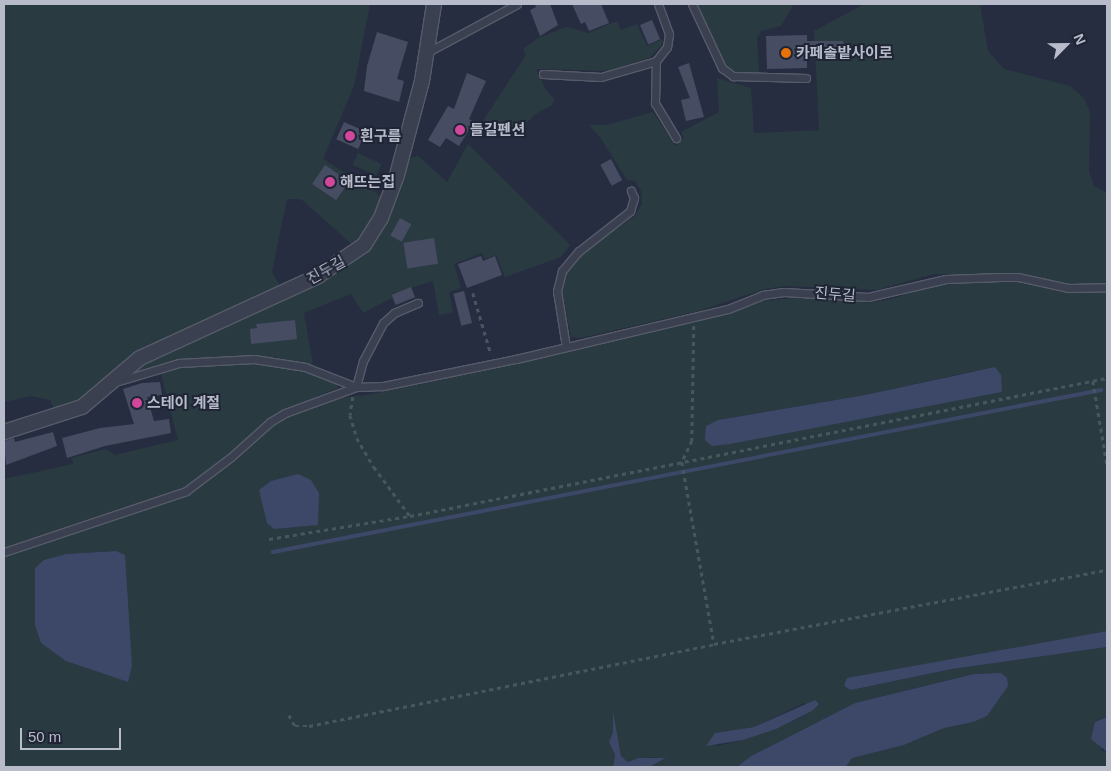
<!DOCTYPE html>
<meta charset="utf-8">
<style>
body{margin:0}
#map{position:relative;width:1111px;height:771px;overflow:hidden;background:#272d40;font-family:Arial,"Noto Sans KR",sans-serif}
div>[style]{position:absolute}
[style*='--x']{left:calc(var(--x)*1px);top:calc(var(--y)*1px);width:calc(var(--w)*1px);rotate:calc(var(--a)*1deg)}
.green>*{inset:0;background:#293a41;transform-origin:0 0}
.water>*{inset:0;background:#3d4768}
.stream>*{height:4px;margin:-2px;padding:0 2px;transform-origin:2px;border-radius:2px;background:#3d4768}
.building>*{inset:0;background:#464c62;transform-origin:0 0}
.path>*{height:2.5px;margin-top:-1.25px;transform-origin:0;background:repeating-linear-gradient(90deg,#47575e 0 4px,transparent 0 8px)}
.roads{filter:drop-shadow(1px 0 #565b6a) drop-shadow(-1px 0 #565b6a) drop-shadow(0 1px #565b6a) drop-shadow(0 -1px #565b6a)}
.lane>*{height:7px;margin:-3.5px;padding:0 3.5px;transform-origin:3.5px;border-radius:3.5px;background:#3b4050}
.street>*{height:14px;margin:-7px;padding:0 7px;transform-origin:7px;border-radius:7px;background:#3b4050}
.dots>*{width:14px;height:14px;translate:-50% -50%;box-sizing:border-box;border:2px solid #1f2535;border-radius:50%}
span{translate:-50% -50%;white-space:nowrap;text-align:center;line-height:1.15;-webkit-text-stroke:4px #1f2535;paint-order:stroke}
.poi-label{font-size:15px;color:#b7bbca;font-weight:700}
.left{translate:0 -50%;text-align:left}
.street-label{font-size:15px;color:#b7bbca}
.frame{position:absolute;inset:0;border:5px solid #b7bbca;pointer-events:none}
.north{position:absolute;left:1041px;top:20px;width:50px;height:50px;-webkit-text-stroke:4px #1f2535;paint-order:stroke;rotate:67deg;font-size:14px;font-weight:700;line-height:20px;text-align:center;color:#b7bbca}
.north::after{content:'';display:block;margin:auto;width:18px;height:22px;background:#b7bbca;clip-path:polygon(50% 0,100% 100%,50% 72%,0 100%)}
.scale{position:absolute;left:20px;top:728px;width:101px;height:22px;box-sizing:border-box;border:2px solid #b7bbca;border-top:0;padding-left:6px;font-size:15px;line-height:18px;white-space:nowrap;color:#b7bbca;-webkit-text-stroke:4px #1f2535;paint-order:stroke}
</style>
<div id="map">
<div class="green">
<i style="clip-path:polygon(4px 4px,370px 4px,354px 86px,323px 159px,384px 198px,380px 210px,355px 247px,301px 199px,287px 199px,272px 272px,280px 286px,202px 324px,82px 401px,56px 413px,50px 400px,31px 396px,4px 402px)"></i>
<i style="clip-path:polygon(696px 4px,794px 4px,781px 26px,761px 31px,757px 38px,759px 73px,748px 74px,732px 71px,726px 65px)"></i>
<i style="clip-path:polygon(864px 4px,980px 4px,988px 51px,1004px 69px,1070px 86px,1084px 98px,1090px 112px,1089px 172px,1094px 186px,1107px 193px,1107px 283px,1070px 284px,1020px 274px,934px 274px,877px 290px,786px 286px,764px 289px,699px 311px,580px 338px,571px 337px,562px 291px,563px 278px,583px 253px,635px 216px,642px 204px,641px 191px,635px 181px,627px 180px,600px 137px,589px 125px,607px 125px,653px 112px,675px 146px,684px 138px,681px 132px,719px 112px,717px 78px,751px 88px,754px 133px,819px 130px,814px 31px)"></i>
<i style="clip-path:polygon(617px 21px,621px 30px,637px 24px,647px 46px,663px 39px,661px 46px,649px 58px,608px 71px,536px 69px,546px 90px,555px 100px,551px 106px,537px 113px,518px 131px,510px 125px,481px 124px,526px 55px,523px 49px,538px 38px,567px 27px,589px 33px)"></i>
<i style="clip-path:polygon(468px 144px,570px 245px,561px 257px,505px 277px,496px 255px,485px 259px,482px 253px,454px 264px,461px 288px,449px 292px,453px 312px,439px 315px,433px 281px,391px 294px,392px 298px,363px 313px,351px 294px,304px 313px,313px 365px,274px 357px,199px 358px,122px 379px,148px 360px,352px 262px,365px 251px,407px 159px,418px 156px,447px 182px)"></i>
<i style="left:358px;top:153px;width:26px;height:13px;rotate:25deg"></i>
<i style="clip-path:polygon(evenodd,1011px 281px,1061px 291px,1107px 291px,1107px 631px,862px 676px,844px 685px,851px 690px,952px 669px,1107px 647px,1107px 717px,1095px 722px,1102px 751px,1107px 752px,1107px 767px,846px 767px,851px 758px,904px 745px,944px 728px,987px 716px,1007px 678px,1001px 673px,974px 674px,855px 703px,751px 756px,737px 767px,649px 767px,665px 759px,650px 757px,628px 762px,621px 756px,613px 713px,613px 732px,609px 742px,615px 755px,613px 767px,4px 767px,4px 557px,176px 499px,214px 476px,282px 419px,332px 399px,373px 394px,512px 365px,729px 313px,761px 301px,818px 296px,868px 303px,891px 299px,935px 285px,1011px 281px,974px 371px,1001px 392px,712px 446px,718px 420px,865px 395px,974px 371px,1011px 281px,116px 551px,132px 666px,127px 682px,42px 643px,35px 625px,35px 568px,44px 561px,66px 554px,116px 551px,1011px 281px,804px 703px,812px 711px,796px 720px,743px 740px,717px 746px,715px 733px,754px 727px,804px 703px)"></i>
<i style="clip-path:polygon(257px 363px,300px 368px,334px 381px,338px 388px,287px 409px,180px 491px,4px 549px,4px 479px,73px 464px,72px 458px,105px 449px,115px 455px,178px 440px,160px 370px,192px 364px)"></i>
</div>
<div class="water">
<i style="clip-path:polygon(995px 367px,1001px 375px,1002px 392px,730px 444px,712px 446px,705px 440px,706px 426px,718px 420px,865px 395px)"></i>
<i style="clip-path:polygon(298px 474px,311px 480px,319px 493px,318px 525px,274px 529px,267px 523px,259px 490px,271px 481px)"></i>
<i style="clip-path:polygon(116px 551px,125px 555px,132px 666px,128px 682px,66px 661px,41px 643px,35px 625px,35px 568px,44px 560px,66px 554px)"></i>
<i style="clip-path:polygon(1107px 631px,1107px 647px,952px 669px,851px 690px,844px 686px,847px 678px)"></i>
<i style="clip-path:polygon(1001px 673px,1007px 678px,1008px 686px,987px 716px,973px 722px,944px 728px,904px 745px,852px 758px,846px 767px,737px 767px,751px 756px,855px 703px,974px 674px)"></i>
<i style="clip-path:polygon(815px 700px,819px 704px,812px 711px,776px 729px,743px 740px,706px 746px,715px 733px,754px 727px)"></i>
<i style="clip-path:polygon(613px 711px,621px 756px,628px 762px,639px 758px,666px 758px,649px 767px,613px 767px,615px 755px,609px 742px,613px 732px)"></i>
<i style="clip-path:polygon(1107px 717px,1107px 752px,1091px 739px,1095px 722px)"></i>
</div>
<div class="stream">
<i style="--x:273;--y:552;--w:844;--a:-11.07"></i>
</div>
<div class="building">
<i style="clip-path:polygon(535px 4px,550px 4px,558px 25px,540px 36px,530px 10px,536px 7px)"></i>
<i style="clip-path:polygon(572px 4px,601px 4px,609px 23px,589px 31px,585px 22px,581px 24px)"></i>
<i style="left:652px;top:20px;width:21px;height:13px;rotate:67deg"></i>
<i style="clip-path:polygon(377px 32px,408px 42px,397px 79px,404px 81px,399px 102px,364px 91px,367px 66px)"></i>
<i style="clip-path:polygon(807px 35px,807px 41px,843px 41px,844px 51px,807px 52px,807px 68px,767px 69px,766px 36px)"></i>
<i style="clip-path:polygon(689px 63px,704px 117px,686px 121px,681px 100px,690px 98px,678px 67px)"></i>
<i style="clip-path:polygon(467px 73px,486px 81px,469px 119px,474px 122px,459px 146px,446px 138px,440px 147px,428px 140px,448px 106px,454px 109px)"></i>
<i style="left:344px;top:122px;width:24px;height:19px;rotate:24deg"></i>
<i style="left:611px;top:159px;width:24px;height:12px;rotate:62deg"></i>
<i style="left:325px;top:165px;width:29px;height:23px;rotate:34deg"></i>
<i style="left:400px;top:218px;width:13px;height:20px;rotate:29deg"></i>
<i style="left:434px;top:238px;width:26px;height:31px;rotate:81deg"></i>
<i style="clip-path:polygon(481px 256px,483px 261px,495px 256px,502px 275px,467px 288px,458px 264px)"></i>
<i style="left:411px;top:287px;width:11px;height:21px;rotate:68deg"></i>
<i style="left:464px;top:291px;width:33px;height:11px;rotate:76deg"></i>
<i style="clip-path:polygon(295px 320px,297px 339px,251px 344px,250px 329px,257px 328px,256px 324px)"></i>
<i style="clip-path:polygon(160px 382px,162px 395px,147px 397px,154px 421px,169px 419px,171px 433px,105px 446px,67px 458px,62px 438px,100px 428px,134px 424px,123px 389px,142px 383px)"></i>
<i style="clip-path:polygon(53px 432px,57px 446px,6px 465px,4px 441px,14px 438px,15px 442px)"></i>
</div>
<div class="path">
<i style="--x:473;--y:293;--w:64;--a:73.6"></i>
<i style="--x:694;--y:326;--w:115;--a:91"></i>
<i style="--x:692;--y:441;--w:23;--a:115"></i>
<i style="--x:682;--y:462;--w:184;--a:80"></i>
<i style="--x:1093;--y:381;--w:85;--a:80.5"></i>
<i style="--x:353;--y:397;--w:18;--a:99"></i>
<i style="--x:350;--y:415;--w:24;--a:73"></i>
<i style="--x:357;--y:438;--w:34;--a:60"></i>
<i style="--x:374;--y:467;--w:61;--a:53.7"></i>
<i style="--x:269;--y:539;--w:143;--a:-9.3"></i>
<i style="--x:410;--y:516;--w:711;--a:-11.2"></i>
<i style="--x:289;--y:715;--w:13;--a:61"></i>
<i style="--x:295;--y:726;--w:14;--a:0"></i>
<i style="--x:309;--y:726;--w:413;--a:-11.4"></i>
<i style="--x:714;--y:644;--w:400;--a:-10.7"></i>
</div>
<div class="roads">
<div class="lane">
<i style="--x:692;--y:4;--w:71;--a:64.9"></i>
<i style="--x:722;--y:68;--w:14;--a:36"></i>
<i style="--x:733;--y:76;--w:73;--a:1.6"></i>
<i style="--x:428;--y:52;--w:101;--a:-28.3"></i>
<i style="--x:656;--y:61;--w:42;--a:91.4"></i>
<i style="--x:655;--y:103;--w:41;--a:59"></i>
<i style="--x:543;--y:74;--w:58;--a:3"></i>
<i style="--x:601;--y:77;--w:57;--a:-16.2"></i>
<i style="--x:656;--y:61;--w:18;--a:-52"></i>
<i style="--x:667;--y:47;--w:13;--a:-81"></i>
<i style="--x:669;--y:34;--w:32;--a:-110"></i>
<i style="--x:566;--y:347;--w:57;--a:-99.1"></i>
<i style="--x:557;--y:291;--w:21;--a:-76"></i>
<i style="--x:562;--y:271;--w:26;--a:-50"></i>
<i style="--x:579;--y:251;--w:65;--a:-38.1"></i>
<i style="--x:630;--y:211;--w:14;--a:-73"></i>
<i style="--x:634;--y:198;--w:8;--a:-113"></i>
<i style="--x:119;--y:381;--w:63;--a:-16.7"></i>
<i style="--x:179;--y:363;--w:75;--a:-3.1"></i>
<i style="--x:254;--y:359;--w:52;--a:8.9"></i>
<i style="--x:305;--y:367;--w:55;--a:21.4"></i>
<i style="--x:356;--y:387;--w:27;--a:-75"></i>
<i style="--x:363;--y:361;--w:43;--a:-62.2"></i>
<i style="--x:383;--y:323;--w:15;--a:-42"></i>
<i style="--x:394;--y:313;--w:26;--a:-23"></i>
<i style="--x:4;--y:552;--w:192;--a:-18.5"></i>
<i style="--x:186;--y:491;--w:56;--a:-37.1"></i>
<i style="--x:231;--y:457;--w:52;--a:-41.9"></i>
<i style="--x:270;--y:422;--w:17;--a:-31"></i>
<i style="--x:285;--y:413;--w:76;--a:-20.1"></i>
<i style="--x:356;--y:387;--w:27;--a:-2"></i>
<i style="--x:383;--y:386;--w:136;--a:-11.5"></i>
<i style="--x:516;--y:359;--w:218;--a:-13.3"></i>
<i style="--x:728;--y:309;--w:37;--a:-22"></i>
<i style="--x:762;--y:295;--w:22;--a:-8"></i>
<i style="--x:784;--y:292;--w:84;--a:3.4"></i>
<i style="--x:868;--y:297;--w:80;--a:-13"></i>
<i style="--x:946;--y:279;--w:54;--a:-2.1"></i>
<i style="--x:1000;--y:277;--w:18;--a:0"></i>
<i style="--x:1018;--y:277;--w:51;--a:12.4"></i>
<i style="--x:1068;--y:288;--w:39;--a:-1"></i>
</div>
<div class="street">
<i style="--x:4;--y:432;--w:82;--a:-17.8"></i>
<i style="--x:82;--y:407;--w:76;--a:-40.2"></i>
<i style="--x:140;--y:358;--w:196;--a:-24.7"></i>
<i style="--x:318;--y:276;--w:55;--a:-34"></i>
<i style="--x:364;--y:245;--w:32;--a:-58"></i>
<i style="--x:381;--y:218;--w:46;--a:-69.6"></i>
<i style="--x:397;--y:175;--w:97;--a:-75.1"></i>
<i style="--x:422;--y:81;--w:78;--a:-81.1"></i>
</div>
</div>
<div class="dots">
<i style="left:786px;top:53px;background:#e8710a"></i>
<i style="left:460px;top:130px;background:#d1479c"></i>
<i style="left:350px;top:136px;background:#d1479c"></i>
<i style="left:330px;top:182px;background:#d1479c"></i>
<i style="left:137px;top:403px;background:#d1479c"></i>
</div>
<div class="poi-label">
<span class="left" style="left:796px;top:53px">카페솔밭사이로</span>
<span class="left" style="left:470px;top:130px">들길펜션</span>
<span class="left" style="left:360px;top:136px">흰구름</span>
<span class="left" style="left:340px;top:182px">해뜨는집</span>
<span class="left" style="left:147px;top:403px">스테이 계절</span>
</div>
<div class="street-label">
<span style="left:326px;top:270px;rotate:-29deg">진두길</span>
<span style="left:835px;top:294px;rotate:5deg">진두길</span>
</div>
<div class="frame"></div>
<div class="north">N</div>
<div class="scale">50 m</div>
</div>
